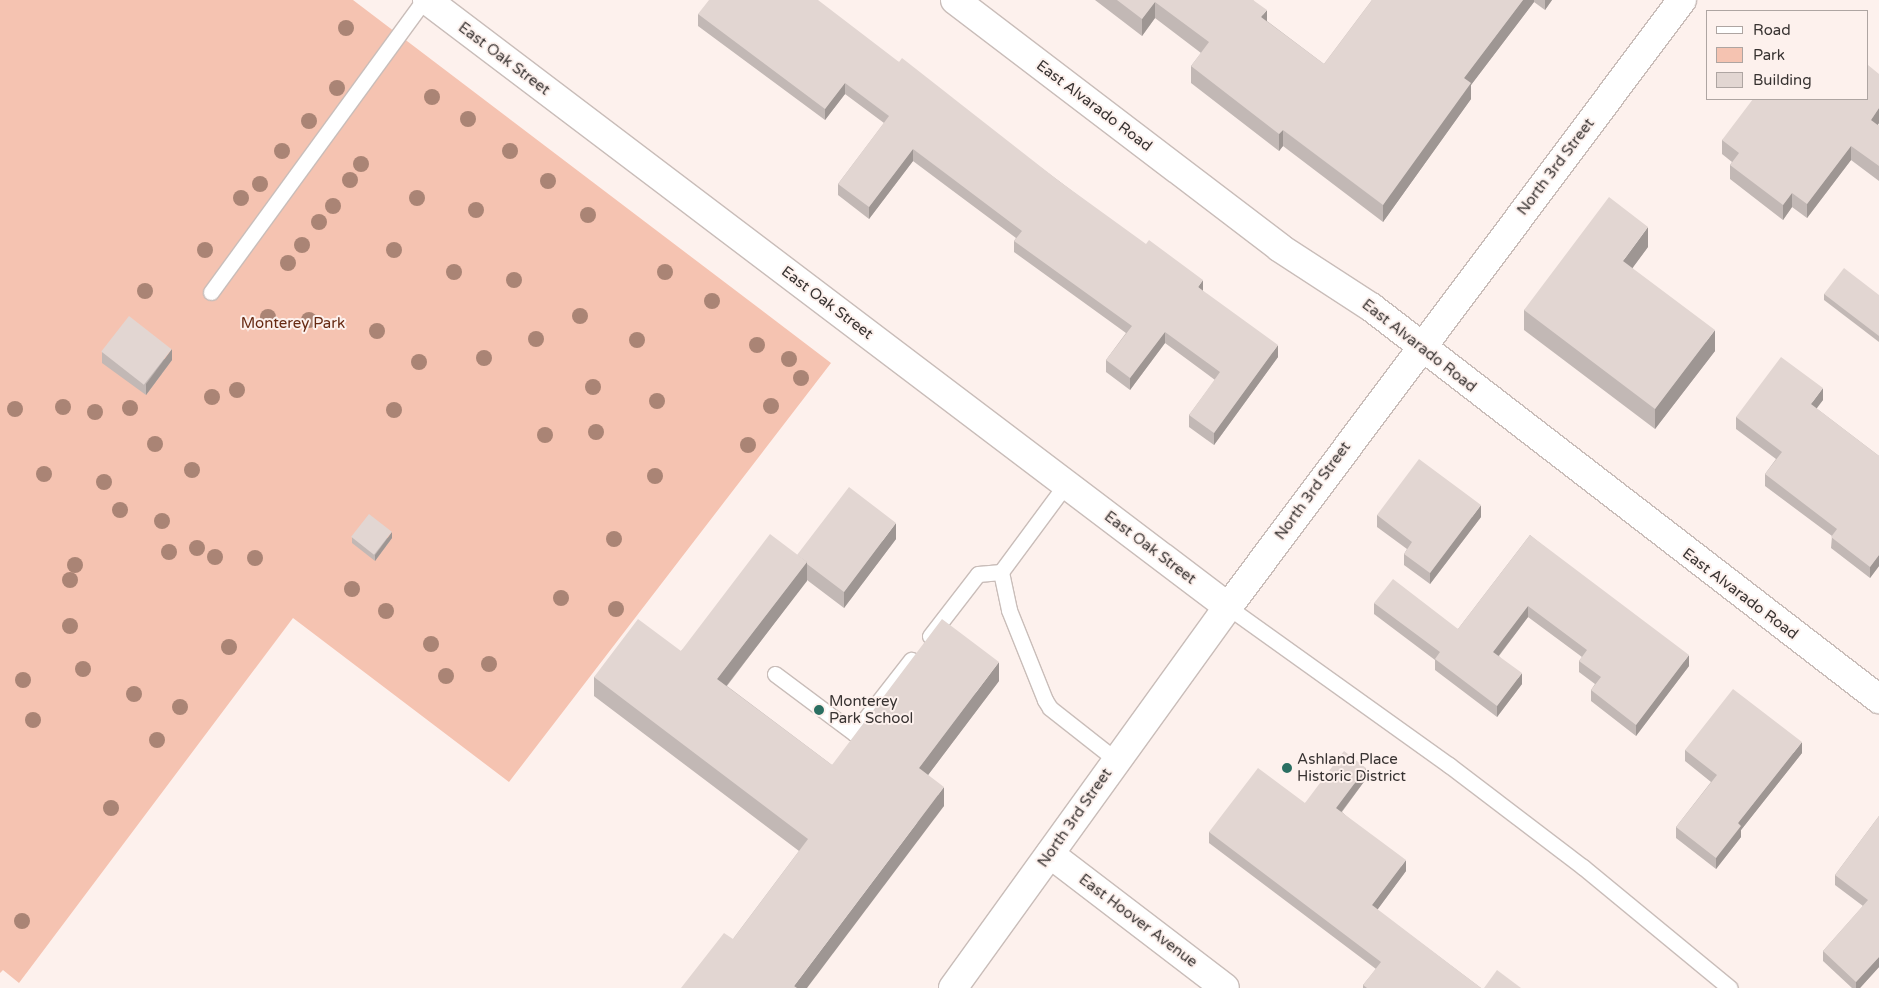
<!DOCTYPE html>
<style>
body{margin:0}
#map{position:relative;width:1879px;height:988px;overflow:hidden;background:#fdf1ed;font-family:"Varela Round",sans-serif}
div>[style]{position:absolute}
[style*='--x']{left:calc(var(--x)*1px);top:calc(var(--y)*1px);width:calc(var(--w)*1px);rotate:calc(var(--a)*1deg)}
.green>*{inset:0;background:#f5c3b1}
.roads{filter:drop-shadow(1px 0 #c9bdb9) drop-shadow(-1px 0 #c9bdb9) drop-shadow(0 1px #c9bdb9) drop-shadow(0 -1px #c9bdb9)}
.service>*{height:15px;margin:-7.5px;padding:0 7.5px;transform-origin:7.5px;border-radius:7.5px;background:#fff}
.minor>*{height:28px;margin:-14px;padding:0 14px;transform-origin:14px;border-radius:14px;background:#fff}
.tertiary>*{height:28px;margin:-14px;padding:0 14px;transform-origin:14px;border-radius:14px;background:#fff}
.trees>*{width:16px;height:16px;margin:-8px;border-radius:50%;background:#aa8475}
.wall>*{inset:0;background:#c2b8b5}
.shaded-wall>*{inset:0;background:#9e9693}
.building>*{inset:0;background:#e2d6d2;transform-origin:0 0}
.dots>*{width:14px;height:14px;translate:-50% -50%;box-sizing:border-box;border:2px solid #fdf1ed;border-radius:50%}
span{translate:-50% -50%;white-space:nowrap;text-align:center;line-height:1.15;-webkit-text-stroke:4px #fdf1ed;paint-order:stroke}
.street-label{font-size:15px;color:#383332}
.park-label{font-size:15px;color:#672a13}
.poi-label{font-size:15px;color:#383332}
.left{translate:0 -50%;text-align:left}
.legend{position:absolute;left:1706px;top:10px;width:162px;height:90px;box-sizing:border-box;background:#fdf1ed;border:1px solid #aea5a2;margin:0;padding:6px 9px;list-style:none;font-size:15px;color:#383332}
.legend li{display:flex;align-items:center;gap:10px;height:25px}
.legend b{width:25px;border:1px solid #aea5a2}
</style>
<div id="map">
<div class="green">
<i style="clip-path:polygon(0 0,353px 0,831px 363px,509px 782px,293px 618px,19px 983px,3px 970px,0 973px)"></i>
</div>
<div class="roads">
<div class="service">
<i style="--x:211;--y:292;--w:361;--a:-53.9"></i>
<i style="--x:1066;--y:484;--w:109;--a:126.5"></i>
<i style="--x:1001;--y:572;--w:39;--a:78"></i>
<i style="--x:1009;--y:610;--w:97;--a:68.2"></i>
<i style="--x:1045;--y:700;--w:9;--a:58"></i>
<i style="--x:1050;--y:708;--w:84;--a:38.2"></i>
<i style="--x:1228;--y:607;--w:272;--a:35.6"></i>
<i style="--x:1449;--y:765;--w:168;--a:37.3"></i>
<i style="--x:1583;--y:867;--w:190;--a:39.5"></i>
<i style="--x:930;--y:636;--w:78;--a:-52.3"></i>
<i style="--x:978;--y:574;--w:23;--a:-5"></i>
<i style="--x:775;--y:674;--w:99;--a:36.8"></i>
<i style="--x:854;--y:733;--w:93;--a:-52"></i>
</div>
<div class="minor">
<i style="--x:955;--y:0;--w:409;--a:37.3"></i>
<i style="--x:1280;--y:248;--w:108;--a:33"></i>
<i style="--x:1371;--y:307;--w:642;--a:37.66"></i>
<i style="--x:1050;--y:854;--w:220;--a:37.4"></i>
</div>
<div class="tertiary">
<i style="--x:427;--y:0;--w:1005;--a:37.15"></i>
<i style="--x:953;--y:988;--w:470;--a:-54.2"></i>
<i style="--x:1228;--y:607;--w:758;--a:-53.21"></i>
</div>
</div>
<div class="trees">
<i style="left:346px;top:28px"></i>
<i style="left:337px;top:88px"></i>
<i style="left:432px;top:97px"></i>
<i style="left:468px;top:119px"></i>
<i style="left:309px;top:121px"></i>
<i style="left:282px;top:151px"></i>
<i style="left:510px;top:151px"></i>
<i style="left:361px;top:164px"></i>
<i style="left:350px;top:180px"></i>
<i style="left:548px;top:181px"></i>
<i style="left:260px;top:184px"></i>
<i style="left:241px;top:198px"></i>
<i style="left:417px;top:198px"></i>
<i style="left:333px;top:206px"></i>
<i style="left:476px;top:210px"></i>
<i style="left:588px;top:215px"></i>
<i style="left:319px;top:222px"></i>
<i style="left:302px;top:245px"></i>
<i style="left:205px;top:250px"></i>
<i style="left:394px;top:250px"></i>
<i style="left:288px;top:263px"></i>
<i style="left:454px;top:272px"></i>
<i style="left:665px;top:272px"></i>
<i style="left:514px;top:280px"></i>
<i style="left:145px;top:291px"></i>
<i style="left:712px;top:301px"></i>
<i style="left:580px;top:316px"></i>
<i style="left:268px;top:317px"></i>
<i style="left:309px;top:320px"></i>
<i style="left:377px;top:331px"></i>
<i style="left:536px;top:339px"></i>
<i style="left:637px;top:340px"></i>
<i style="left:757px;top:345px"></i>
<i style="left:484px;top:358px"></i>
<i style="left:789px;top:359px"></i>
<i style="left:419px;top:362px"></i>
<i style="left:801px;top:378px"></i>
<i style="left:593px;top:387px"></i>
<i style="left:237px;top:390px"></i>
<i style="left:212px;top:397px"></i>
<i style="left:657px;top:401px"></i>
<i style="left:771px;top:406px"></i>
<i style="left:63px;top:407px"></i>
<i style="left:130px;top:408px"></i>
<i style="left:15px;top:409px"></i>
<i style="left:394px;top:410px"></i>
<i style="left:95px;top:412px"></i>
<i style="left:596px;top:432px"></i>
<i style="left:545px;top:435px"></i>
<i style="left:155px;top:444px"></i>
<i style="left:748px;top:445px"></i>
<i style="left:192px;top:470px"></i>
<i style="left:44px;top:474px"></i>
<i style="left:655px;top:476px"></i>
<i style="left:104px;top:482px"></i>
<i style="left:120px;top:510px"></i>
<i style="left:162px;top:521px"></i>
<i style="left:614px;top:539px"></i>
<i style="left:197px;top:548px"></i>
<i style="left:169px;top:552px"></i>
<i style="left:215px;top:557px"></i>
<i style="left:255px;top:558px"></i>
<i style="left:75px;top:565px"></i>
<i style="left:70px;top:580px"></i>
<i style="left:352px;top:589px"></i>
<i style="left:561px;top:598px"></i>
<i style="left:616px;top:609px"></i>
<i style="left:386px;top:611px"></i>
<i style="left:70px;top:626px"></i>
<i style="left:431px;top:644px"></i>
<i style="left:229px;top:647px"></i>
<i style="left:489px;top:664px"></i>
<i style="left:83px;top:669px"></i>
<i style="left:446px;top:676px"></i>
<i style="left:23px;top:680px"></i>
<i style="left:134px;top:694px"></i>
<i style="left:180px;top:707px"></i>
<i style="left:33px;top:720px"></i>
<i style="left:157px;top:740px"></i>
<i style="left:111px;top:808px"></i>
<i style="left:22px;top:921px"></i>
</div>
<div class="wall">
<i style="clip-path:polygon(1095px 0,1253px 0,1267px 21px,1324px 64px,1372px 0,1552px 0,1545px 10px,1534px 2px,1471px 85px,1471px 99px,1383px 222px,1283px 146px,1279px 151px,1191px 83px,1191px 66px,1201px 53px,1155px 18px,1142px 36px)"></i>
<i style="clip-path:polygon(698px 14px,899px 62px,1059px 181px,1203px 291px,1278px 357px,1214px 445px,1189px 427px,1189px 415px,1215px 380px,1165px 343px,1130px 390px,1106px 372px,1106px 360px,1126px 333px,1014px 252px,1014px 241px,1016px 238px,913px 161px,869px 219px,838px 195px,838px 184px,884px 123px,845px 94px,825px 120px,698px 26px)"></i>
<i style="clip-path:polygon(1879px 74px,1879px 123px,1878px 125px,1879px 126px,1879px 181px,1851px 160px,1807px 218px,1792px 207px,1783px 220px,1730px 179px,1730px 165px,1732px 162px,1722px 154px,1722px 140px)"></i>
<i style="clip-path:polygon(1648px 247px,1632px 268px,1715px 351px,1655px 429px,1524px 330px,1524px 310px)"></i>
<i style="clip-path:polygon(1824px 294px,1879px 295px,1879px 342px,1824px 300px)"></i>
<i style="clip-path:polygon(102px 352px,172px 360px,146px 395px,102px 363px)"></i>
<i style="clip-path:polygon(1823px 400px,1816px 408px,1879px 456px,1879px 566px,1870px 578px,1831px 548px,1832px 536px,1765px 486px,1765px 474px,1776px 459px,1736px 429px,1736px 417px)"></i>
<i style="clip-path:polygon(1377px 515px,1481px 517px,1430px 584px,1404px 565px,1404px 554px,1407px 549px,1377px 527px)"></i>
<i style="clip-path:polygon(1530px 535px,1689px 666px,1636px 736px,1591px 701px,1591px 690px,1595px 684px,1579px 672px,1579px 661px,1582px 657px,1528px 617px,1499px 656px,1522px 684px,1497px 717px,1435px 670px,1435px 660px,1374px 614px,1374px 603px,1458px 629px)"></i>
<i style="clip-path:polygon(352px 537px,392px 538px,375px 561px,352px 543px)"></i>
<i style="clip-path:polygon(896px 539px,844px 608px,807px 580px,727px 686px,832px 765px,999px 681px,928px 775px,944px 806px,733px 939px,799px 851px,594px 696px,594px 677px,681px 651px,797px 555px)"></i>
<i style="clip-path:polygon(1685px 750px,1802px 753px,1741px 830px,1741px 837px,1716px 869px,1676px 838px,1676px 827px,1711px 782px,1685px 761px)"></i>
<i style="clip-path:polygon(1366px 779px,1342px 812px,1406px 871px,1377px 910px,1481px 988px,1363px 988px,1363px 985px,1376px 969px,1209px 843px,1209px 832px,1305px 803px)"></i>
<i style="clip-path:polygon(1879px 816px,1879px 967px,1860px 988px,1852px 988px,1823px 961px,1823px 951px,1863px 906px,1835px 885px,1835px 875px)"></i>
</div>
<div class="shaded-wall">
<i style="clip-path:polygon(1523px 0,1534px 0,1534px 2px,1471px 85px,1471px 99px,1383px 222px,1383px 205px,1464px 78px)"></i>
<i style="clip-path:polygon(1545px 0,1552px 0,1545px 10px)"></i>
<i style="clip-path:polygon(1155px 2px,1155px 18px,1142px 36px,1142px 19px)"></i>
<i style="clip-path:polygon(1267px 10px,1267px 27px,1261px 17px)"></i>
<i style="clip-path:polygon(845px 83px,845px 94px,825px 120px,825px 109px)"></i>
<i style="clip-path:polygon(1879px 108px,1879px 123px,1871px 134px,1871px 120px)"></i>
<i style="clip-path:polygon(1283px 130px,1283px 146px,1279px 151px,1279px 134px)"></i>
<i style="clip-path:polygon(1851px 146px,1851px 160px,1807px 218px,1807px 204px)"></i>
<i style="clip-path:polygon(913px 149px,913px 161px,869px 219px,869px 207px)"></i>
<i style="clip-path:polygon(1792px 193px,1792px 207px,1783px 220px,1783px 205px)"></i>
<i style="clip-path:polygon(1648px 227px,1648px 247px,1623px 281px,1623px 261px)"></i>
<i style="clip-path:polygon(1203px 280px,1203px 292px,1198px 287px)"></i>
<i style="clip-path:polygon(1715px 330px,1715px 351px,1655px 429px,1655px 409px)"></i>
<i style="clip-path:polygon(1165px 332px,1165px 343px,1130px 390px,1130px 378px)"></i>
<i style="clip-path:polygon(1278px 345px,1278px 357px,1214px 445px,1214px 433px)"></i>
<i style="clip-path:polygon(172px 349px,172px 360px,146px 395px,146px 384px)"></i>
<i style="clip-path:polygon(1823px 388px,1823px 400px,1811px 416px,1811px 404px)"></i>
<i style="clip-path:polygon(1481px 505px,1481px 517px,1430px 584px,1430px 573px)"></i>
<i style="clip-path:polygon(896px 523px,896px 539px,844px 608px,844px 592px)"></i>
<i style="clip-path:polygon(392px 532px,392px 538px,375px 561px,375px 555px)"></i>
<i style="clip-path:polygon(1879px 555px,1879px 566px,1870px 578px,1870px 567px)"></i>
<i style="clip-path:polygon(807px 562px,807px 581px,717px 698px,717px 679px)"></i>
<i style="clip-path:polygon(1528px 606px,1528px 617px,1493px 663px,1493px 652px)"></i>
<i style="clip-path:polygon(1689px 655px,1689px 666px,1636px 736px,1636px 725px)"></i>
<i style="clip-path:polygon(999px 662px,999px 681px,919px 787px,919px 768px)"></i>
<i style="clip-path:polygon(1522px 673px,1522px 684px,1497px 717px,1497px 706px)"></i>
<i style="clip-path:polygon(1802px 742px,1802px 753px,1741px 830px,1741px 837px,1716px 869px,1716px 858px,1738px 823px)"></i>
<i style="clip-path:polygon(1366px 768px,1366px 779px,1336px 819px,1336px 808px)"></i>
<i style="clip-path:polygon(944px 787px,944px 806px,807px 988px,794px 988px,794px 986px)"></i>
<i style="clip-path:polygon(1406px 860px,1406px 871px,1372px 917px,1372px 905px)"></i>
<i style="clip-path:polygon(1879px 957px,1879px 967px,1860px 988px,1856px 988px,1856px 982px)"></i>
</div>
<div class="building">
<i style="clip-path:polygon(709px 0,818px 0,899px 62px,902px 58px,1059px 181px,1146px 244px,1149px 240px,1203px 280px,1198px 287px,1278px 345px,1214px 433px,1189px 415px,1220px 372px,1165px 332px,1130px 378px,1106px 360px,1132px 326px,1014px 241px,1022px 231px,913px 149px,869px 207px,838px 184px,889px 116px,845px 83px,825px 109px,698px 14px)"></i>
<i style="clip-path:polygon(1117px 0,1253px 0,1267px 10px,1261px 17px,1324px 64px,1372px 0,1523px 0,1464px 78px,1471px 83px,1383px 205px,1283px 130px,1279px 134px,1191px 66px,1209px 42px,1155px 2px,1142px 19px)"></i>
<i style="clip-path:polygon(1868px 65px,1879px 74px,1879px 108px,1871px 120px,1879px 126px,1879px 166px,1851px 146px,1807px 204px,1792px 193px,1783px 205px,1730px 165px,1739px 153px,1722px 140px,1753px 99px,1868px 99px)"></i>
<i style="clip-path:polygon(1609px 197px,1648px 227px,1623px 261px,1715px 330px,1655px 409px,1524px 310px)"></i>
<i style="clip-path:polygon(1844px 268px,1879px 295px,1879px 336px,1824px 294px)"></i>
<i style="left:129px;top:316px;width:54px;height:45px;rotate:38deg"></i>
<i style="clip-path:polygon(1781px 357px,1823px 388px,1811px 404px,1879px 456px,1879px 555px,1870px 567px,1831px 537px,1837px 529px,1765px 474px,1782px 452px,1736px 417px)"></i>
<i style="clip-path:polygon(1419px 459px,1481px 505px,1430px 573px,1404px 554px,1412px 542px,1377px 515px)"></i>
<i style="clip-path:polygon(849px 487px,896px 523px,844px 592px,807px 564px,807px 562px,797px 555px)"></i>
<i style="left:369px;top:514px;width:29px;height:29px;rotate:38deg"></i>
<i style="clip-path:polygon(770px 534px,807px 562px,717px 679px,832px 765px,942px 619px,999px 662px,919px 768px,944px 787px,794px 986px,797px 988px,681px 988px,724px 933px,733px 939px,808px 839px,594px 677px,638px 619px,681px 651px)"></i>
<i style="clip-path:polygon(1530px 535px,1689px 655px,1636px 725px,1591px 690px,1601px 677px,1579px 661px,1587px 650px,1528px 606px,1493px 652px,1522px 673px,1497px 706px,1435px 659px,1440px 652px,1374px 603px,1393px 579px,1458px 629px)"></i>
<i style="clip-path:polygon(1733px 689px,1802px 742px,1738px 823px,1741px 826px,1716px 858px,1676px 827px,1717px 775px,1685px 750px)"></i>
<i style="clip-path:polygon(1344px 751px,1366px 768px,1336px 808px,1406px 860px,1372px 905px,1481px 988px,1367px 988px,1363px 985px,1381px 962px,1209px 832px,1258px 768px,1305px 803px)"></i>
<i style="clip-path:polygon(1879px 816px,1879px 957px,1856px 982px,1823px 951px,1868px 900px,1835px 875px)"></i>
<i style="clip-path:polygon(1497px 970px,1521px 988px,1484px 988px)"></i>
</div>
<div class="dots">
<i style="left:819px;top:710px;background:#2a6f62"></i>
<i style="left:1287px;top:768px;background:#2a6f62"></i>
</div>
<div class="street-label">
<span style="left:504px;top:59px;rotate:37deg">East Oak Street</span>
<span style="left:1094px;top:106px;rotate:37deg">East Alvarado Road</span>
<span style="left:1556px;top:167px;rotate:-53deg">North 3rd Street</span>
<span style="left:827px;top:303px;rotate:37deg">East Oak Street</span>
<span style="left:1419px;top:346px;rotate:38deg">East Alvarado Road</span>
<span style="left:1313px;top:491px;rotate:-54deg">North 3rd Street</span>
<span style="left:1150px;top:548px;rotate:37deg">East Oak Street</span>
<span style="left:1740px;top:594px;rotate:37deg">East Alvarado Road</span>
<span style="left:1075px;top:818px;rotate:-55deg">North 3rd Street</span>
<span style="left:1138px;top:921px;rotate:37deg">East Hoover Avenue</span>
</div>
<div class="park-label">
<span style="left:293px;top:324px">Monterey Park</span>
</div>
<div class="poi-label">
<span class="left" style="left:829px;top:710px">Monterey<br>Park School</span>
<span class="left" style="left:1297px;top:768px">Ashland Place<br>Historic District</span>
</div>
<ul class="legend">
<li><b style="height:6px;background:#fff"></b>Road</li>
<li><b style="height:14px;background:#f5c3b1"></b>Park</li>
<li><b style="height:14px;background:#e2d6d2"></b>Building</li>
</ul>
</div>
